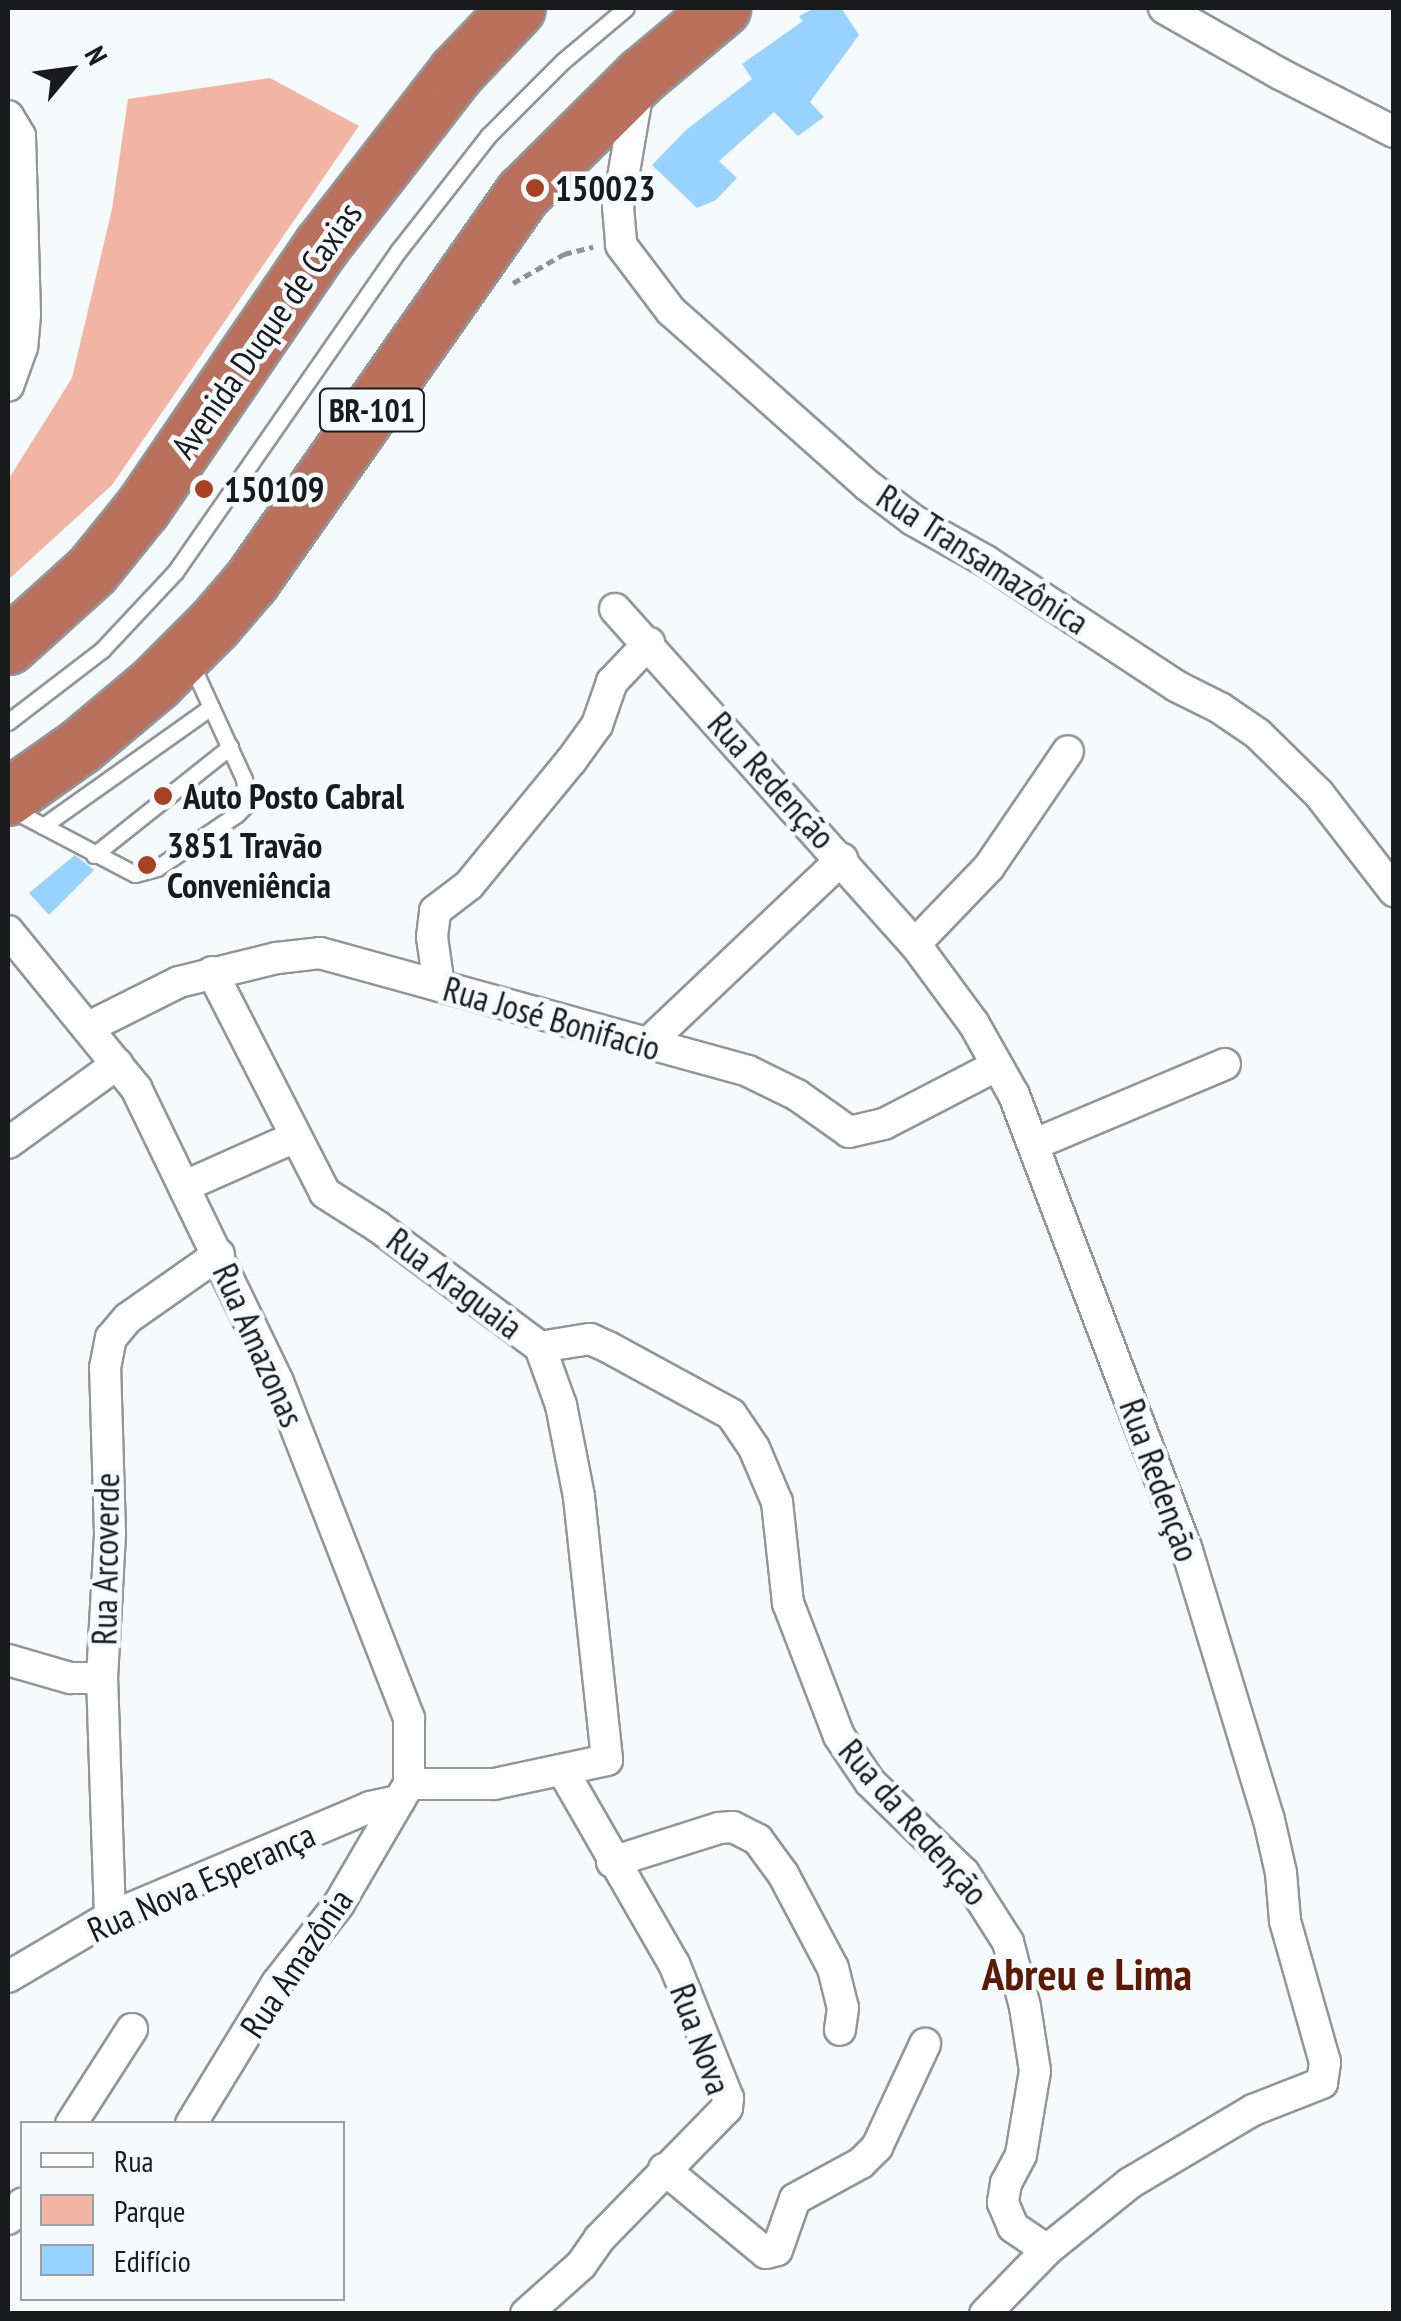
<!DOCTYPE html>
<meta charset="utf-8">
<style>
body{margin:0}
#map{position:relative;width:1401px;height:2321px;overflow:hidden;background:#f5fafd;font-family:"PT Sans Narrow",sans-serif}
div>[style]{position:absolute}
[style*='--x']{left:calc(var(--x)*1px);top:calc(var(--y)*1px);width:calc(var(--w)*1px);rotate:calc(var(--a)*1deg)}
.green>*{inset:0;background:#f3b5a3}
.building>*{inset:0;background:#98d2ff}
.path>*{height:5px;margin-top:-2.5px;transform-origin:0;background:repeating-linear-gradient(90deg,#8f9294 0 8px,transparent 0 13px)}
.roads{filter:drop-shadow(2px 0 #929699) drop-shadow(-2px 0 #929699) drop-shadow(0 2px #929699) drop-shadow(0 -2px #929699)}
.lane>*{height:15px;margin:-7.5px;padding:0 7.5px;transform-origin:7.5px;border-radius:7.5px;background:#fff}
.street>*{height:30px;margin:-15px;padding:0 15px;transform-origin:15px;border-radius:15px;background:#fff}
.highway>*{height:55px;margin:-27.5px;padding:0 27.5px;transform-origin:27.5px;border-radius:27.5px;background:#b9715d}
.dots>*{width:28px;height:28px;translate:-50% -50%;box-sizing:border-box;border:5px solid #f5fafd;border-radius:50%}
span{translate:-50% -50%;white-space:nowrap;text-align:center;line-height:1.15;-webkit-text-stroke:9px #f5fafd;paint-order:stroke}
.shield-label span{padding:2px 8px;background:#f5fafd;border:2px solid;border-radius:8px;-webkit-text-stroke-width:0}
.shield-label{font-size:32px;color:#181a1b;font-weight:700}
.poi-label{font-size:35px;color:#181a1b;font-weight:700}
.left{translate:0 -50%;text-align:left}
.street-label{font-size:35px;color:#181a1b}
.district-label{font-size:45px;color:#5b1906;font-weight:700}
.frame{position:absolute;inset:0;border:10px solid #181a1b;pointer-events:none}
.legend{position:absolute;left:20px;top:2121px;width:325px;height:180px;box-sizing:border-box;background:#f5fafd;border:2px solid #9da0a3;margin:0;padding:12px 18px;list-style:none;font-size:30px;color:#181a1b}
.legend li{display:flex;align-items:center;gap:20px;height:50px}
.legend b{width:50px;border:2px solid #9da0a3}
.north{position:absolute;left:20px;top:20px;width:100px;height:100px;-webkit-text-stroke:8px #f5fafd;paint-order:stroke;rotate:61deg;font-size:28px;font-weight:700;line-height:40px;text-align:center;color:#181a1b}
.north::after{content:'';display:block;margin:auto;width:35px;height:45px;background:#181a1b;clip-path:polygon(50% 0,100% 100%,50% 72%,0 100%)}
</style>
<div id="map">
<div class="green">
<i style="clip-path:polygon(270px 78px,359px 126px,112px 485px,8px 580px,8px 480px,72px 378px,112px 209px,128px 99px)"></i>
</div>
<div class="building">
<i style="clip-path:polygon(815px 8px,841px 8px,859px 35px,810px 102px,824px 117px,798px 136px,774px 112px,719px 161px,737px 178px,716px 200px,697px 208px,652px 165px,686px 130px,752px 79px,742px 64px,803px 21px,799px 16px)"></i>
<i style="clip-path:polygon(75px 855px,94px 870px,49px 915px,29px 893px)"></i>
</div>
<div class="path">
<i style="--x:513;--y:283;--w:59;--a:-29.6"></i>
<i style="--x:564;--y:254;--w:30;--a:-14"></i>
</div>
<div class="roads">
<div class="lane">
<i style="--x:8;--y:722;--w:118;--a:-37.5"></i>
<i style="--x:102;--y:650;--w:107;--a:-46.9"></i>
<i style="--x:175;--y:572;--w:392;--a:-55.2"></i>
<i style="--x:399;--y:250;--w:145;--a:-52"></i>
<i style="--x:488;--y:136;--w:106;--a:-45"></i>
<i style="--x:563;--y:61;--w:82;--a:-40.1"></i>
<i style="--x:11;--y:809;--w:140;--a:27.7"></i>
<i style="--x:135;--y:874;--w:23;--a:-15"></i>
<i style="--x:157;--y:868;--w:97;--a:-34"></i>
<i style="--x:237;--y:814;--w:13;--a:-45"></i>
<i style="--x:246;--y:805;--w:26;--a:-94"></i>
<i style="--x:244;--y:779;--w:128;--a:-114.6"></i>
<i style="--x:43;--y:826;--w:206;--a:-35.3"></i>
<i style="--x:94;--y:855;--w:174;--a:-38.5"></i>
</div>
<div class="street">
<i style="--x:1164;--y:8;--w:133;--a:29.6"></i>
<i style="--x:1280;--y:74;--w:128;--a:27"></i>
<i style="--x:639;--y:84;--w:125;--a:99.7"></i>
<i style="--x:618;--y:207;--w:38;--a:85"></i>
<i style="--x:621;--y:245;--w:83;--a:52.9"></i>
<i style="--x:671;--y:311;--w:262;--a:41.6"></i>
<i style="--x:867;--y:485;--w:58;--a:37.3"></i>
<i style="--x:913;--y:520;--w:84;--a:29.3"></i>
<i style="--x:986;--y:561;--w:227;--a:33.3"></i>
<i style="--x:1176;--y:686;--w:49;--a:26.6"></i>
<i style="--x:1220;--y:708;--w:46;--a:34.4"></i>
<i style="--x:1258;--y:734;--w:86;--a:44.5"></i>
<i style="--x:1319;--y:794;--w:123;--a:52.3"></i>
<i style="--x:8;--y:116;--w:23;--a:59"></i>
<i style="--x:20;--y:136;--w:179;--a:88.4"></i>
<i style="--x:25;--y:315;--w:32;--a:95"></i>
<i style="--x:22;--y:347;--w:41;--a:109.7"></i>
<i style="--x:615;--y:609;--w:450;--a:48.2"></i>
<i style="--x:915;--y:944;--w:99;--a:53.6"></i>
<i style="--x:974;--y:1024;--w:81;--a:60.6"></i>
<i style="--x:1014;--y:1095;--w:484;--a:69.2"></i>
<i style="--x:1186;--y:1547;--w:285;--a:73.1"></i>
<i style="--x:1269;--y:1820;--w:54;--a:77.2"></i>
<i style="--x:1281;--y:1873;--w:48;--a:85.2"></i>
<i style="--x:1285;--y:1921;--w:147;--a:74.2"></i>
<i style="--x:1325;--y:2062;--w:21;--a:98"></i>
<i style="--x:1322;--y:2083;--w:74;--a:158.6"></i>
<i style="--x:1253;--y:2110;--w:143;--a:149.3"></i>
<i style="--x:1130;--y:2183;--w:107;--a:141.1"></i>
<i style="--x:1047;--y:2250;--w:89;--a:134.1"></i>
<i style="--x:8;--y:931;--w:203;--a:50.8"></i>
<i style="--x:136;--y:1088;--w:326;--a:64.2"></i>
<i style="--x:278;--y:1382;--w:361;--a:68.7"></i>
<i style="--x:409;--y:1718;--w:66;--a:90"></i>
<i style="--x:409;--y:1784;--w:139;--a:120.3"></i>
<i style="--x:339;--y:1904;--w:100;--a:128.1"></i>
<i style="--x:277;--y:1983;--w:165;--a:121.4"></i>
<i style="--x:915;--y:944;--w:107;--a:-46.1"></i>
<i style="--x:989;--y:867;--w:140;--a:-55.7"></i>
<i style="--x:212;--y:972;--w:248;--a:62.9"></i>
<i style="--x:325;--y:1193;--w:62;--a:32.4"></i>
<i style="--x:377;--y:1226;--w:203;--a:36.6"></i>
<i style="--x:540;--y:1347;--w:62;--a:70.1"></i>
<i style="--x:561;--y:1405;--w:94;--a:78.9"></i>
<i style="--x:579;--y:1497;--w:264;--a:83.9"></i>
<i style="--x:607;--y:1760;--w:116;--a:168"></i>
<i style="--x:494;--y:1784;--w:85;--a:180"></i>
<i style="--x:439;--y:986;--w:49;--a:-98.1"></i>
<i style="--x:432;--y:937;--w:26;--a:-83"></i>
<i style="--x:435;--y:911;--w:43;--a:-37.4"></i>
<i style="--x:469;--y:885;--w:161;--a:-50.6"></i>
<i style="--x:571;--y:761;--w:44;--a:-54.2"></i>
<i style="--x:597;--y:725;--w:46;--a:-70.8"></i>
<i style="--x:612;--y:682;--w:54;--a:-46.5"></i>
<i style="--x:89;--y:1027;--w:101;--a:-26.6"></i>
<i style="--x:179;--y:982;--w:101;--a:-13.8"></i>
<i style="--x:277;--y:958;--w:43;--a:-6.6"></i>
<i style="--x:320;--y:953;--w:444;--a:15.4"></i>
<i style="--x:748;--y:1071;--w:55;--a:26.1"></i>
<i style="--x:797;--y:1095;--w:64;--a:35.4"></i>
<i style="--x:849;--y:1132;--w:36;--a:-13"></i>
<i style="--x:884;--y:1124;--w:126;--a:-27.4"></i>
<i style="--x:647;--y:1044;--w:269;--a:-43.5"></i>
<i style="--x:8;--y:1143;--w:135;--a:-35.9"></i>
<i style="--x:1035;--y:1144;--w:206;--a:-22.8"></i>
<i style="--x:185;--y:1186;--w:120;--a:-24"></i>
<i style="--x:540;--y:1347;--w:51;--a:-9.1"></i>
<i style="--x:590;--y:1339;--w:20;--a:24"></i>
<i style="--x:608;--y:1347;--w:140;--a:28.6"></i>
<i style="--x:731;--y:1414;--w:41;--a:55.9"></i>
<i style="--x:754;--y:1448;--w:59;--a:66.9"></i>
<i style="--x:777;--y:1502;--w:102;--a:83.8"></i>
<i style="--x:788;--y:1603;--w:142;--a:69"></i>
<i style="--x:839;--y:1736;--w:55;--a:56"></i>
<i style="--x:870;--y:1782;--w:131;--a:44.1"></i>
<i style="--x:964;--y:1873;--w:82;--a:57.5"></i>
<i style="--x:1008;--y:1942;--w:67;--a:75.3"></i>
<i style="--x:1025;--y:2007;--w:65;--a:81.1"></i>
<i style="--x:1035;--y:2071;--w:85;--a:99.5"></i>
<i style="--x:1021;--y:2155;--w:32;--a:118"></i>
<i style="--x:1006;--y:2183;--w:20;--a:99"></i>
<i style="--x:1003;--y:2203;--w:26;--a:67"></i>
<i style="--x:1013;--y:2227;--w:41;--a:34.1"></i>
<i style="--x:8;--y:1660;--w:65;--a:16.2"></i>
<i style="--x:70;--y:1678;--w:32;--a:0"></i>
<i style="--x:612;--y:1862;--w:112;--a:-17.6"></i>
<i style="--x:719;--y:1828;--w:14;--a:-4"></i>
<i style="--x:733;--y:1827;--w:28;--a:27"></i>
<i style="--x:758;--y:1840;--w:42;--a:53.7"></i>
<i style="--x:783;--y:1874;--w:106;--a:62"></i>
<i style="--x:833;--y:1968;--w:41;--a:76"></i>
<i style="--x:843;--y:2008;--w:22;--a:98"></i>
<i style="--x:110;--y:1917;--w:239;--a:-91.9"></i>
<i style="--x:102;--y:1678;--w:145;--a:-86.8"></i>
<i style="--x:110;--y:1533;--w:165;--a:-91.7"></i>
<i style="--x:105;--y:1368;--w:31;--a:-79"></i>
<i style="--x:111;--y:1338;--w:26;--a:-50"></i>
<i style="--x:128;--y:1318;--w:111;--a:-35.1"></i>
<i style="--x:8;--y:1977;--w:118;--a:-30.5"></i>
<i style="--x:110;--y:1917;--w:282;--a:-22.9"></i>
<i style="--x:370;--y:1807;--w:30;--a:-12"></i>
<i style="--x:71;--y:2124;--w:113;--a:-57.3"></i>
<i style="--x:664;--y:2169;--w:132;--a:39.5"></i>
<i style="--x:766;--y:2253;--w:11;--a:-15"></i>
<i style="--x:777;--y:2250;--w:54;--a:-70.6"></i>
<i style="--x:795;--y:2199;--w:75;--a:-28.6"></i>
<i style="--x:861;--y:2163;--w:23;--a:-45"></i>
<i style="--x:877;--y:2147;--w:114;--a:-65"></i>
<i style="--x:8;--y:2219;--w:21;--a:-47"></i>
<i style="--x:526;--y:2314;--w:74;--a:-41.7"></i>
<i style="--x:581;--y:2265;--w:32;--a:-55"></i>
<i style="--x:599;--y:2239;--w:183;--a:-45.7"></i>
<i style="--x:727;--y:2108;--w:10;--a:-84"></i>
<i style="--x:728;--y:2098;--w:144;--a:-111.9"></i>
<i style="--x:674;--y:1964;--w:223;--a:-119.9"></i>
</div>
<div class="highway">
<i style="--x:8;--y:646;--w:113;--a:-42.1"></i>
<i style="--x:92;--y:570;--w:81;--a:-51"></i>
<i style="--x:143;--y:507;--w:317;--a:-55.7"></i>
<i style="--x:322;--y:245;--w:219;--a:-52.2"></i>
<i style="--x:456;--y:72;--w:88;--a:-46.4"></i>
<i style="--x:8;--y:797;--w:88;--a:-35.3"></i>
<i style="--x:80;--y:746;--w:98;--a:-40"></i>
<i style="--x:155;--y:683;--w:83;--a:-45"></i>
<i style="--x:214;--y:624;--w:57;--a:-49.3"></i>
<i style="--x:251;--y:581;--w:474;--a:-55"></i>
<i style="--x:523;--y:193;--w:166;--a:-44.8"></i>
<i style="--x:641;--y:76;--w:106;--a:-40"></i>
</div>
</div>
<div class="dots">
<i style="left:535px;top:188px;background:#a84023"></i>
<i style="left:204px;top:489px;background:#a84023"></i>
<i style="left:163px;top:796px;background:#a84023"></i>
<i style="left:147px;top:865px;background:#a84023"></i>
</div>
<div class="shield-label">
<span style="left:372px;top:410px">BR-101</span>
</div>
<div class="poi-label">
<span class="left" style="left:555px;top:188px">150023</span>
<span class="left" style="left:224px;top:489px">150109</span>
<span class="left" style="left:183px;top:796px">Auto Posto Cabral</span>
<span class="left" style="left:167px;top:865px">3851 Travão<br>Conveniência</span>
</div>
<div class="street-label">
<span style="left:266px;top:330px;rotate:-55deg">Avenida Duque de Caxias</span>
<span style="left:983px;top:559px;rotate:33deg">Rua Transamazônica</span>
<span style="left:772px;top:780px;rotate:48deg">Rua Redenção</span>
<span style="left:552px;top:1018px;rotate:16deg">Rua José Bonifacio</span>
<span style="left:455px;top:1283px;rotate:37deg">Rua Araguaia</span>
<span style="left:259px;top:1345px;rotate:66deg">Rua Amazonas</span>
<span style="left:1160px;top:1480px;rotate:70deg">Rua Redenção</span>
<span style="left:105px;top:1559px;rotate:-89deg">Rua Arcoverde</span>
<span style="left:914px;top:1822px;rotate:49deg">Rua da Redenção</span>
<span style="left:201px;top:1882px;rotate:-24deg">Rua Nova Esperança</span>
<span style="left:296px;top:1963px;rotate:-56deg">Rua Amazônia</span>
<span style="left:701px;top:2039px;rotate:70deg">Rua Nova</span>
</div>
<div class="district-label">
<span style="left:1087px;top:1974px">Abreu e Lima</span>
</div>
<div class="frame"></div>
<ul class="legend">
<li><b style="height:12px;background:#fff"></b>Rua</li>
<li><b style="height:28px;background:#f3b5a3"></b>Parque</li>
<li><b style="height:28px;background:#98d2ff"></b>Edifício</li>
</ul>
<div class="north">N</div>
</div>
